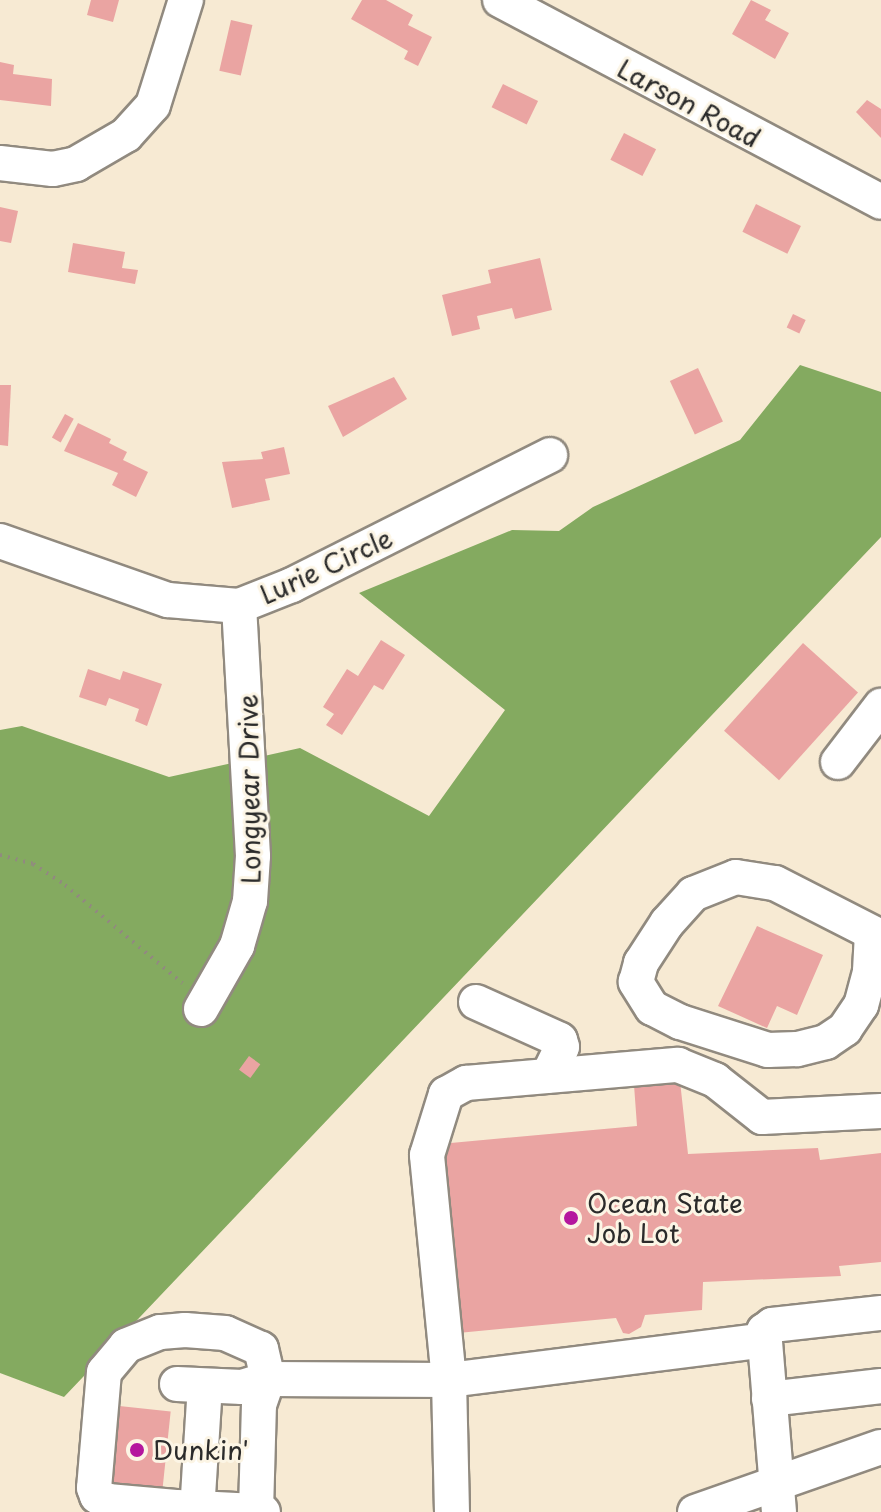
<!DOCTYPE html>
<style>
body{margin:0}
#map{position:relative;width:881px;height:1512px;overflow:hidden;background:#f7ead3;font-family:"Playpen Sans",sans-serif}
div>[style]{position:absolute}
[style*='--x']{left:calc(var(--x)*1px);top:calc(var(--y)*1px);width:calc(var(--w)*1px);rotate:calc(var(--a)*1deg)}
.forest>*{inset:0;background:#84aa60}
.building>*{inset:0;background:#eaa4a2;transform-origin:0 0}
.path>*{height:4px;margin-top:-2px;transform-origin:0;background:repeating-linear-gradient(90deg,#918a7f 0 2px,transparent 0 8px)}
.roads{filter:drop-shadow(2px 0 #918a7f) drop-shadow(-2px 0 #918a7f) drop-shadow(0 2px #918a7f) drop-shadow(0 -2px #918a7f)}
.minor>*{height:34px;margin:-17px;padding:0 17px;transform-origin:17px;border-radius:17px;background:#fff}
.dots>*{width:22px;height:22px;translate:-50% -50%;box-sizing:border-box;border:4px solid #fcf5e5;border-radius:50%}
span{translate:-50% -50%;white-space:nowrap;text-align:center;line-height:1.15;-webkit-text-stroke:6px #fcf5e5;paint-order:stroke}
.street-label{font-size:26px;color:#2b2b2b}
.poi-label{font-size:26px;color:#2b2b2b}
.left{translate:0 -50%;text-align:left}
</style>
<div id="map">
<div class="forest">
<i style="clip-path:polygon(800px 365px,881px 392px,881px 537px,64px 1397px,0 1373px,0 730px,22px 726px,169px 777px,300px 748px,429px 816px,505px 710px,359px 593px,512px 530px,559px 531px,593px 507px,740px 440px)"></i>
</div>
<div class="building">
<i style="clip-path:polygon(91px 0,119px 0,113px 22px,87px 15px)"></i>
<i style="clip-path:polygon(362px 0,386px 0,413px 15px,408px 25px,432px 37px,418px 66px,404px 59px,408px 51px,351px 19px)"></i>
<i style="clip-path:polygon(751px 0,771px 10px,765px 20px,789px 33px,775px 59px,732px 34px)"></i>
<i style="left:231px;top:20px;width:22px;height:52px;rotate:13deg"></i>
<i style="clip-path:polygon(0 62px,14px 65px,13px 74px,52px 79px,51px 106px,0 100px)"></i>
<i style="left:503px;top:84px;width:39px;height:26px;rotate:26deg"></i>
<i style="clip-path:polygon(867px 100px,881px 109px,881px 138px,856px 112px)"></i>
<i style="left:624px;top:133px;width:36px;height:30px;rotate:27deg"></i>
<i style="left:756px;top:204px;width:50px;height:31px;rotate:26deg"></i>
<i style="clip-path:polygon(0 207px,18px 211px,11px 243px,0 241px)"></i>
<i style="clip-path:polygon(73px 243px,125px 252px,122px 268px,138px 270px,135px 284px,68px 272px)"></i>
<i style="clip-path:polygon(540px 258px,552px 310px,515px 319px,512px 308px,477px 316px,480px 329px,452px 336px,442px 295px,491px 283px,488px 270px)"></i>
<i style="left:793px;top:314px;width:14px;height:15px;rotate:25deg"></i>
<i style="left:698px;top:368px;width:59px;height:31px;rotate:65deg"></i>
<i style="clip-path:polygon(394px 377px,407px 399px,343px 437px,328px 406px)"></i>
<i style="clip-path:polygon(0 385px,11px 385px,8px 446px,0 445px)"></i>
<i style="left:65px;top:414px;width:10px;height:27px;rotate:29deg"></i>
<i style="clip-path:polygon(78px 423px,111px 439px,109px 443px,127px 452px,123px 460px,148px 472px,136px 497px,112px 485px,118px 473px,64px 451px)"></i>
<i style="clip-path:polygon(284px 447px,290px 474px,265px 479px,270px 500px,232px 508px,222px 462px,263px 459px,261px 452px)"></i>
<i style="clip-path:polygon(381px 640px,405px 655px,383px 690px,374px 685px,342px 735px,326px 725px,334px 714px,323px 707px,347px 669px,358px 676px)"></i>
<i style="left:803px;top:643px;width:74px;height:118px;rotate:42deg"></i>
<i style="clip-path:polygon(88px 669px,120px 680px,123px 671px,162px 684px,147px 726px,135px 721px,139px 709px,109px 698px,106px 706px,79px 697px)"></i>
<i style="clip-path:polygon(757px 926px,823px 955px,797px 1015px,777px 1006px,767px 1028px,718px 1006px)"></i>
<i style="left:249px;top:1056px;width:14px;height:17px;rotate:36deg"></i>
<i style="clip-path:polygon(680px 1081px,688px 1154px,818px 1148px,820px 1160px,881px 1153px,881px 1262px,839px 1266px,841px 1276px,703px 1282px,702px 1310px,645px 1315px,641px 1327px,629px 1334px,623px 1333px,616px 1318px,458px 1333px,440px 1144px,637px 1126px,634px 1085px)"></i>
<i style="left:110px;top:1405px;width:61px;height:85px;rotate:6deg"></i>
</div>
<div class="path">
<i style="--x:0;--y:855;--w:34;--a:15"></i>
<i style="--x:33;--y:864;--w:38;--a:33"></i>
<i style="--x:65;--y:885;--w:153;--a:39.9"></i>
</div>
<div class="roads">
<div class="minor">
<i style="--x:500;--y:0;--w:431;--a:27.9"></i>
<i style="--x:0;--y:163;--w:53;--a:6.5"></i>
<i style="--x:53;--y:169;--w:24;--a:-12"></i>
<i style="--x:76;--y:164;--w:58;--a:-30.1"></i>
<i style="--x:126;--y:135;--w:40;--a:-48"></i>
<i style="--x:153;--y:105;--w:110;--a:-72.6"></i>
<i style="--x:0;--y:541;--w:178;--a:19.4"></i>
<i style="--x:168;--y:600;--w:71;--a:4.8"></i>
<i style="--x:239;--y:606;--w:57;--a:-21.6"></i>
<i style="--x:292;--y:585;--w:289;--a:-26.7"></i>
<i style="--x:838;--y:762;--w:71;--a:-52.5"></i>
<i style="--x:872;--y:933;--w:39;--a:93"></i>
<i style="--x:870;--y:972;--w:34;--a:105"></i>
<i style="--x:861;--y:1005;--w:29;--a:124"></i>
<i style="--x:845;--y:1029;--w:23;--a:146"></i>
<i style="--x:826;--y:1042;--w:30;--a:166"></i>
<i style="--x:797;--y:1049;--w:29;--a:178"></i>
<i style="--x:768;--y:1050;--w:92;--a:-162.3"></i>
<i style="--x:680;--y:1022;--w:31;--a:-153"></i>
<i style="--x:652;--y:1008;--w:31;--a:-122"></i>
<i style="--x:636;--y:982;--w:20;--a:-75"></i>
<i style="--x:641;--y:963;--w:48;--a:-57"></i>
<i style="--x:667;--y:923;--w:39;--a:-48"></i>
<i style="--x:693;--y:894;--w:46;--a:-21.6"></i>
<i style="--x:736;--y:877;--w:39;--a:9"></i>
<i style="--x:775;--y:883;--w:119;--a:27"></i>
<i style="--x:476;--y:1002;--w:92;--a:24.3"></i>
<i style="--x:560;--y:1040;--w:7;--a:74"></i>
<i style="--x:562;--y:1047;--w:32;--a:116"></i>
<i style="--x:201;--y:1009;--w:73;--a:-60.3"></i>
<i style="--x:237;--y:946;--w:47;--a:-73.9"></i>
<i style="--x:250;--y:901;--w:45;--a:-86.2"></i>
<i style="--x:253;--y:856;--w:250;--a:-93.2"></i>
<i style="--x:177;--y:1384;--w:65;--a:2.6"></i>
<i style="--x:242;--y:1387;--w:27;--a:-17"></i>
<i style="--x:268;--y:1379;--w:181;--a:0.3"></i>
<i style="--x:449;--y:1380;--w:318;--a:-7.2"></i>
<i style="--x:769;--y:1399;--w:113;--a:-6.6"></i>
<i style="--x:197;--y:1512;--w:126;--a:-86.4"></i>
<i style="--x:256;--y:1512;--w:1;--a:-90"></i>
<i style="--x:256;--y:1511;--w:106;--a:-88.4"></i>
<i style="--x:259;--y:1405;--w:28;--a:-71"></i>
<i style="--x:268;--y:1379;--w:31;--a:-103"></i>
<i style="--x:261;--y:1349;--w:39;--a:-156"></i>
<i style="--x:225;--y:1333;--w:40;--a:-175.7"></i>
<i style="--x:185;--y:1330;--w:25;--a:175"></i>
<i style="--x:160;--y:1332;--w:37;--a:158"></i>
<i style="--x:126;--y:1346;--w:34;--a:130"></i>
<i style="--x:104;--y:1372;--w:116;--a:94.9"></i>
<i style="--x:94;--y:1488;--w:9;--a:69"></i>
<i style="--x:97;--y:1496;--w:12;--a:24"></i>
<i style="--x:108;--y:1501;--w:68;--a:5"></i>
<i style="--x:176;--y:1507;--w:80;--a:2.9"></i>
<i style="--x:256;--y:1511;--w:7;--a:8"></i>
<i style="--x:452;--y:1512;--w:132;--a:-91.3"></i>
<i style="--x:449;--y:1380;--w:226;--a:-95.6"></i>
<i style="--x:427;--y:1155;--w:64;--a:-72.7"></i>
<i style="--x:446;--y:1094;--w:23;--a:-29"></i>
<i style="--x:466;--y:1083;--w:213;--a:-4.9"></i>
<i style="--x:678;--y:1065;--w:40;--a:22"></i>
<i style="--x:715;--y:1080;--w:60;--a:38.2"></i>
<i style="--x:762;--y:1117;--w:119;--a:-2.9"></i>
<i style="--x:695;--y:1512;--w:197;--a:-19.3"></i>
<i style="--x:779;--y:1512;--w:182;--a:-94.7"></i>
<i style="--x:764;--y:1331;--w:10;--a:-37"></i>
<i style="--x:772;--y:1325;--w:110;--a:-6.3"></i>
</div>
</div>
<div class="dots">
<i style="left:571px;top:1218px;background:#b5179e"></i>
<i style="left:137px;top:1450px;background:#b5179e"></i>
</div>
<div class="street-label">
<span style="left:689px;top:103px;rotate:28deg">Larson Road</span>
<span style="left:326px;top:566px;rotate:-25deg">Lurie Circle</span>
<span style="left:249px;top:789px;rotate:-91deg">Longyear Drive</span>
</div>
<div class="poi-label">
<span class="left" style="left:587px;top:1218px">Ocean State<br>Job Lot</span>
<span class="left" style="left:153px;top:1450px">Dunkin'</span>
</div>
</div>
